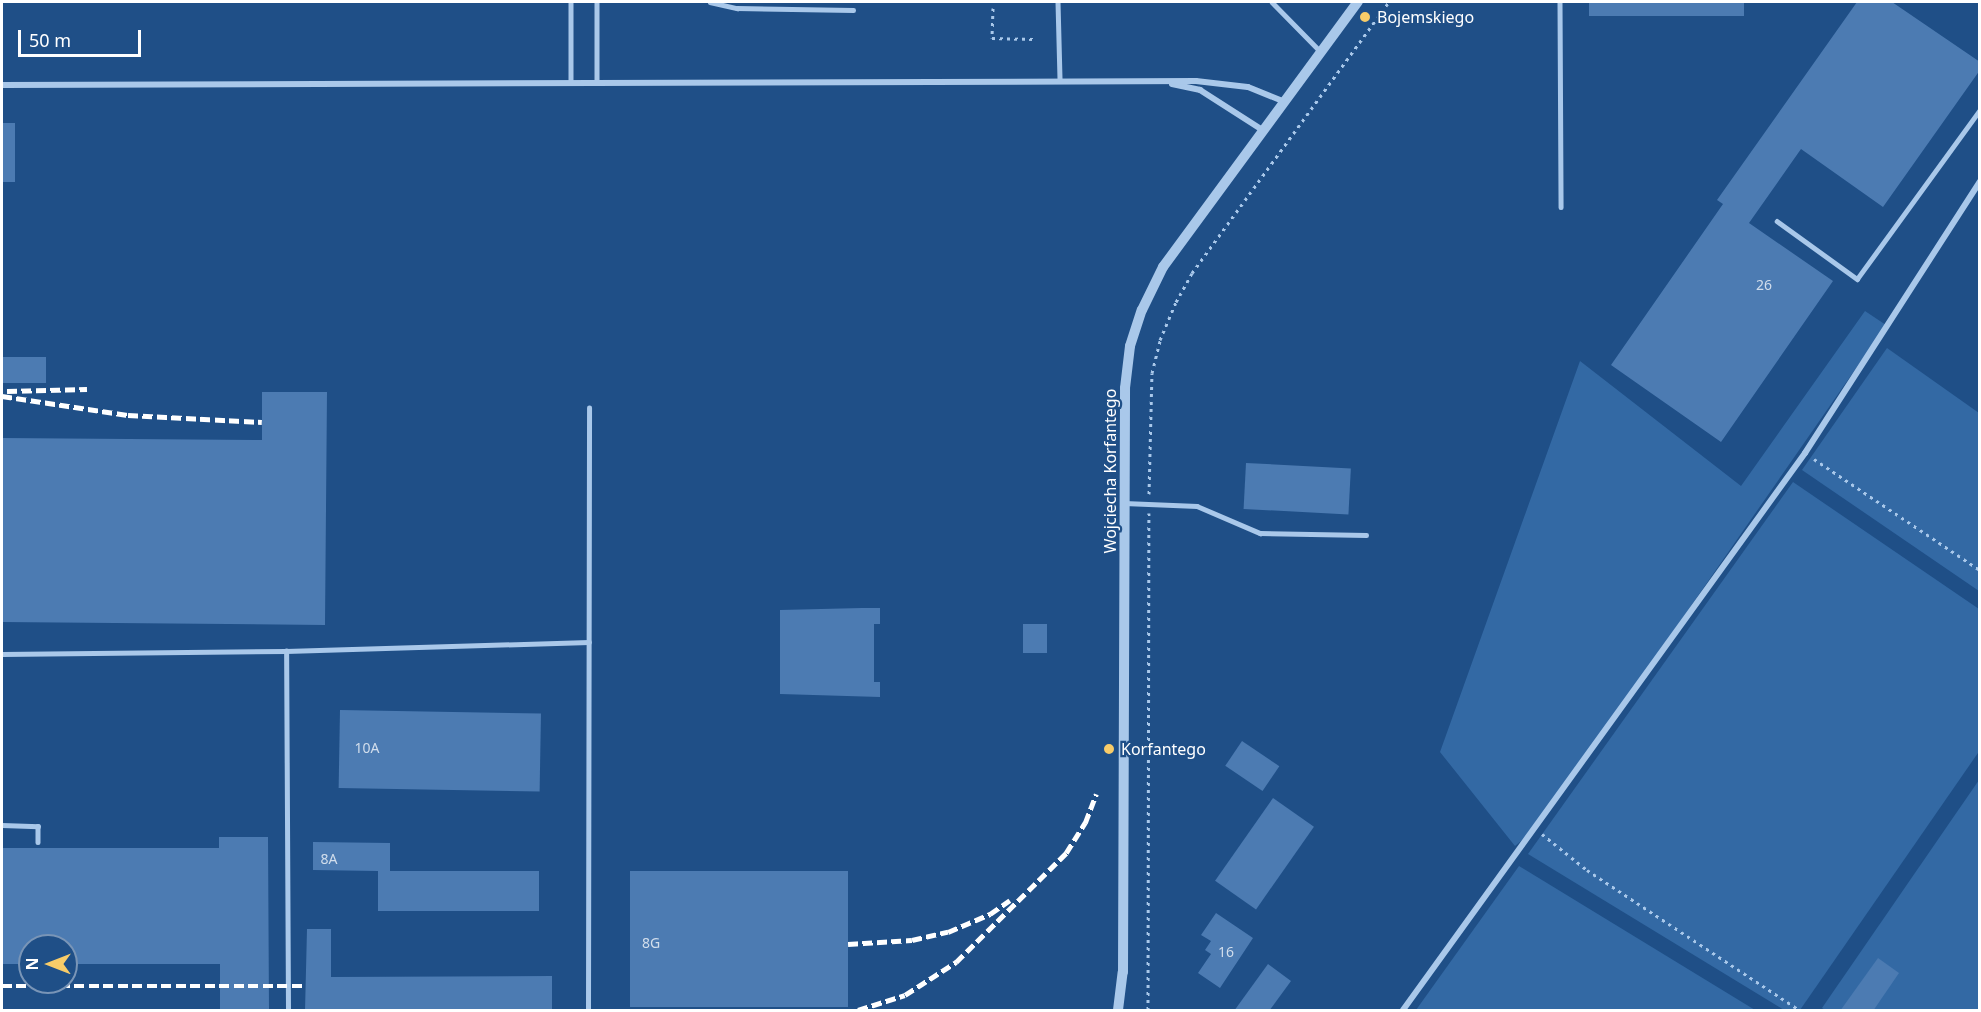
<!DOCTYPE html>
<style>
body{margin:0}
#map{position:relative;width:1981px;height:1012px;overflow:hidden;background:#1f4f87;font-family:"Noto Sans",sans-serif}
div>[style]{position:absolute}
[style*='--x']{left:calc(var(--x)*1px);top:calc(var(--y)*1px);width:calc(var(--w)*1px);rotate:calc(var(--a)*1deg)}
.green>*{inset:0;background:#3369a4}
.building>*{inset:0;background:#4c7bb2;transform-origin:0 0}
.path>*{height:3px;margin-top:-1.5px;transform-origin:0;background:repeating-linear-gradient(90deg,#a9c8ea 0 3px,transparent 0 7.5px)}
.service>*{height:4.5px;margin:-2.25px;padding:0 2.25px;transform-origin:2.25px;border-radius:2.25px;background:#a9c8ea}
.minor>*{height:6px;margin:-3px;padding:0 3px;transform-origin:3px;border-radius:3px;background:#a9c8ea}
.tertiary>*{height:10px;margin:-5px;padding:0 5px;transform-origin:5px;border-radius:5px;background:#a9c8ea}
.rail>*{height:4.5px;margin-top:-2.25px;transform-origin:0;background:repeating-linear-gradient(90deg,#fff 0 10px,transparent 0 14.5px)}
.dots>*{width:16px;height:16px;translate:-50% -50%;box-sizing:border-box;border:3px solid #1f4f87;border-radius:50%}
span{translate:-50% -50%;white-space:nowrap;text-align:center;line-height:1.15;-webkit-text-stroke:4.5px #1f4f87;paint-order:stroke}
.number-label{font-size:14px;color:#d2deec}
.number-label span{-webkit-text-stroke-width:0}
.poi-label{font-size:16px;color:#fff}
.left{translate:0 -50%;text-align:left}
.street-label{font-size:16px;color:#fff}
.frame{position:absolute;inset:0;border:3px solid #fff;pointer-events:none}
.north{position:absolute;left:18px;top:934px;width:60px;height:60px;box-sizing:border-box;background:#1f4f87;border:2px solid #7995b7;border-radius:50%;rotate:270deg;font-size:16px;font-weight:700;line-height:24px;text-align:center;color:#fff}
.north::after{content:'';display:block;margin:auto;width:21px;height:27px;background:#f8cc69;clip-path:polygon(50% 0,100% 100%,50% 72%,0 100%)}
.scale{position:absolute;left:18px;top:30px;width:123px;height:27px;box-sizing:border-box;border:3px solid #fff;border-top:0;padding-left:8px;font-size:18px;line-height:21px;white-space:nowrap;color:#fff;-webkit-text-stroke:4px #1f4f87;paint-order:stroke}
</style>
<div id="map">
<div class="green">
<i style="clip-path:polygon(1865px 311px,1886px 325px,1536px 829px,1515px 846px,1440px 752px,1580px 361px,1741px 486px)"></i>
<i style="clip-path:polygon(1887px 348px,1979px 413px,1979px 591px,1802px 470px)"></i>
<i style="clip-path:polygon(1793px 482px,1979px 609px,1980px 750px,1800px 1010px,1784px 1010px,1528px 854px)"></i>
<i style="clip-path:polygon(1979px 780px,1979px 1010px,1825px 1010px,1822px 1008px)"></i>
<i style="clip-path:polygon(1519px 866px,1755px 1010px,1416px 1010px)"></i>
</div>
<div class="building">
<i style="left:1589px;top:2px;width:155px;height:14px"></i>
<i style="clip-path:polygon(1857px 2px,1892px 2px,1980px 62px,1980px 70px,1883px 207px,1801px 149px,1749px 223px,1833px 281px,1721px 442px,1611px 365px,1723px 204px,1717px 200px)"></i>
<i style="left:2px;top:123px;width:13px;height:59px"></i>
<i style="left:46px;top:357px;width:26px;height:44px;rotate:90deg"></i>
<i style="clip-path:polygon(262px 392px,327px 392px,325px 625px,2px 622px,2px 438px,262px 440px)"></i>
<i style="left:1246px;top:463px;width:105px;height:46px;rotate:3deg"></i>
<i style="clip-path:polygon(862px 608px,880px 608px,880px 624px,874px 624px,874px 682px,880px 682px,880px 697px,780px 694px,780px 610px)"></i>
<i style="left:1023px;top:624px;width:24px;height:29px"></i>
<i style="left:340px;top:710px;width:201px;height:78px;rotate:1deg"></i>
<i style="left:1242px;top:741px;width:45px;height:30px;rotate:34deg"></i>
<i style="left:1273px;top:798px;width:50px;height:101px;rotate:35deg"></i>
<i style="clip-path:polygon(219px 837px,268px 837px,269px 1010px,220px 1011px,220px 964px,66px 964px,66px 946px,30px 946px,30px 964px,2px 964px,2px 848px,219px 848px)"></i>
<i style="clip-path:polygon(313px 842px,390px 843px,390px 871px,539px 871px,539px 911px,378px 911px,378px 871px,313px 870px)"></i>
<i style="left:630px;top:871px;width:218px;height:136px"></i>
<i style="clip-path:polygon(1216px 913px,1253px 938px,1220px 988px,1198px 973px,1211px 954px,1205px 950px,1211px 941px,1201px 935px)"></i>
<i style="clip-path:polygon(307px 929px,331px 929px,331px 977px,552px 976px,552px 1011px,305px 1011px)"></i>
<i style="clip-path:polygon(1878px 958px,1899px 973px,1873px 1011px,1840px 1011px)"></i>
<i style="clip-path:polygon(1268px 964px,1291px 981px,1269px 1011px,1234px 1011px)"></i>
</div>
<div class="path">
<i style="--x:993;--y:8;--w:30;--a:92"></i>
<i style="--x:992;--y:38;--w:41;--a:1.4"></i>
<i style="--x:1814;--y:459;--w:200;--a:33.8"></i>
<i style="--x:1149;--y:494;--w:121;--a:-88.6"></i>
<i style="--x:1152;--y:373;--w:34;--a:-76"></i>
<i style="--x:1160;--y:340;--w:41;--a:-67.2"></i>
<i style="--x:1176;--y:302;--w:33;--a:-61"></i>
<i style="--x:1192;--y:273;--w:335;--a:-54"></i>
<i style="--x:1542;--y:834;--w:58;--a:38.7"></i>
<i style="--x:1587;--y:870;--w:254;--a:33.4"></i>
<i style="--x:1148;--y:1010;--w:497;--a:-89.9"></i>
</div>
<div class="service">
<i style="--x:571;--y:2;--w:80;--a:90"></i>
<i style="--x:597;--y:2;--w:80;--a:90"></i>
<i style="--x:710;--y:2;--w:28;--a:13"></i>
<i style="--x:737;--y:8;--w:116;--a:1"></i>
<i style="--x:1058;--y:2;--w:77;--a:88.5"></i>
<i style="--x:1272;--y:2;--w:70;--a:45.6"></i>
<i style="--x:1560;--y:2;--w:205;--a:89.7"></i>
<i style="--x:1777;--y:221;--w:99;--a:35.9"></i>
<i style="--x:1857;--y:279;--w:209;--a:-54"></i>
<i style="--x:1124;--y:503;--w:73;--a:2.4"></i>
<i style="--x:1197;--y:506;--w:69;--a:23.2"></i>
<i style="--x:1260;--y:533;--w:106;--a:1.1"></i>
<i style="--x:2;--y:654;--w:284;--a:-0.6"></i>
<i style="--x:2;--y:825;--w:36;--a:2"></i>
<i style="--x:38;--y:826;--w:16;--a:90"></i>
<i style="--x:288;--y:1010;--w:359;--a:-90.3"></i>
<i style="--x:286;--y:651;--w:303;--a:-1.7"></i>
<i style="--x:588;--y:1010;--w:602;--a:-89.9"></i>
</div>
<div class="minor">
<i style="--x:1172;--y:84;--w:29;--a:12"></i>
<i style="--x:1200;--y:90;--w:76;--a:32.6"></i>
<i style="--x:2;--y:85;--w:1194;--a:-0.19"></i>
<i style="--x:1196;--y:81;--w:52;--a:6.6"></i>
<i style="--x:1248;--y:87;--w:40;--a:22"></i>
<i style="--x:1403;--y:1010;--w:687;--a:-54.18"></i>
<i style="--x:1805;--y:453;--w:323;--a:-57.2"></i>
</div>
<div class="tertiary">
<i style="--x:1118;--y:1010;--w:38;--a:-83"></i>
<i style="--x:1123;--y:972;--w:584;--a:-89.8"></i>
<i style="--x:1125;--y:388;--w:42;--a:-83.2"></i>
<i style="--x:1130;--y:346;--w:38;--a:-72"></i>
<i style="--x:1142;--y:310;--w:48;--a:-64"></i>
<i style="--x:1163;--y:267;--w:329;--a:-53.7"></i>
</div>
<div class="rail">
<i style="--x:7;--y:391;--w:80;--a:-1.4"></i>
<i style="--x:2;--y:396;--w:127;--a:8.6"></i>
<i style="--x:128;--y:415;--w:134;--a:3"></i>
<i style="--x:848;--y:944;--w:64;--a:-3.6"></i>
<i style="--x:912;--y:940;--w:37;--a:-13"></i>
<i style="--x:948;--y:932;--w:46;--a:-23.2"></i>
<i style="--x:990;--y:914;--w:24;--a:-35"></i>
<i style="--x:2;--y:986;--w:303;--a:0"></i>
<i style="--x:858;--y:1010;--w:49;--a:-17.7"></i>
<i style="--x:905;--y:995;--w:61;--a:-32.9"></i>
<i style="--x:956;--y:962;--w:155;--a:-44.7"></i>
<i style="--x:1066;--y:853;--w:36;--a:-58"></i>
<i style="--x:1085;--y:823;--w:31;--a:-69"></i>
</div>
<div class="dots">
<i style="left:1365px;top:17px;background:#f8cc69"></i>
<i style="left:1109px;top:749px;background:#f8cc69"></i>
</div>
<div class="number-label">
<span style="left:1764px;top:285px">26</span>
<span style="left:367px;top:748px">10A</span>
<span style="left:329px;top:859px">8A</span>
<span style="left:651px;top:943px">8G</span>
<span style="left:1226px;top:952px">16</span>
</div>
<div class="poi-label">
<span class="left" style="left:1377px;top:17px">Bojemskiego</span>
<span class="left" style="left:1121px;top:749px">Korfantego</span>
</div>
<div class="street-label">
<span style="left:1110px;top:471px;rotate:-90deg">Wojciecha Korfantego</span>
</div>
<div class="frame"></div>
<div class="north">N</div>
<div class="scale">50 m</div>
</div>
